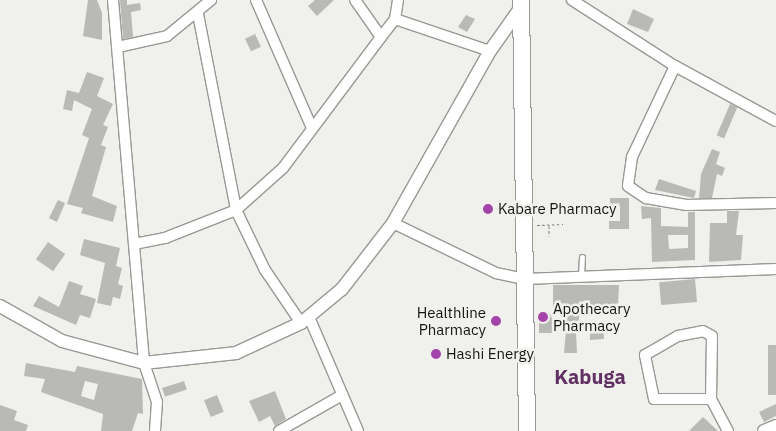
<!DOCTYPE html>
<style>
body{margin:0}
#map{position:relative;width:776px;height:431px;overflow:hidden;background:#f0f0ec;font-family:"IBM Plex Sans",sans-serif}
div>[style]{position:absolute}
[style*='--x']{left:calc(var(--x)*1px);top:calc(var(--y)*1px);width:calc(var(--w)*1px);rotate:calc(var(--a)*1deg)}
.building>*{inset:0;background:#b9b9b6;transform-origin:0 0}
.path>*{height:1px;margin-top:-0.5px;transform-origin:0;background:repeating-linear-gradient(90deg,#787876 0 2.5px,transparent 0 5px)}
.roads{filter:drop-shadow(1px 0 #989895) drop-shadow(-1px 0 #989895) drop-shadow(0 1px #989895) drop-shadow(0 -1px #989895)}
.service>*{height:5px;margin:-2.5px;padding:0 2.5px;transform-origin:2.5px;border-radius:2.5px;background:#fff}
.minor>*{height:10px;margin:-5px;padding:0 5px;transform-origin:5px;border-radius:5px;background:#fff}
.tertiary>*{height:12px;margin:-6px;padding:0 6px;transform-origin:6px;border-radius:6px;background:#fff}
.trunk>*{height:16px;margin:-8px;padding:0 8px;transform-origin:8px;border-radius:8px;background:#fff}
.dots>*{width:14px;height:14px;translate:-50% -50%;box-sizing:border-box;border:2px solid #f0f0ec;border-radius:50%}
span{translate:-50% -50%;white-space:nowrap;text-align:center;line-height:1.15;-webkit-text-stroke:5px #f0f0ec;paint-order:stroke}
.poi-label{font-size:15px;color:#141413}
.left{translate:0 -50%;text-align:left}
.right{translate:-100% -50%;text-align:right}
.district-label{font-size:20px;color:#613164;font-weight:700}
</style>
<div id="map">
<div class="building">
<i style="clip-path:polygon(88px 0,97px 0,102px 13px,102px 40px,83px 36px)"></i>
<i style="clip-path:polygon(120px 0,127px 0,127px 5px,140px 3px,141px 10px,131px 12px,133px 37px,123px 39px)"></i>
<i style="clip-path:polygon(315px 0,334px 0,317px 16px,308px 6px)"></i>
<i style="clip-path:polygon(633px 9px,654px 19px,648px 32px,627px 24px)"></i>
<i style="clip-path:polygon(466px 15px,475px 19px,467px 32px,458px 27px)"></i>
<i style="left:255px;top:34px;width:14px;height:11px;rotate:65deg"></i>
<i style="clip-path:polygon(87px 72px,104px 78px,97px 96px,113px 104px,103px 125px,108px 127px,101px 145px,106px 147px,92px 196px,117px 206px,113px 222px,81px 213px,83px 208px,67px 204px,89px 138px,82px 135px,92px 109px,74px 100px,72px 111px,63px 109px,67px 90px,79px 93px)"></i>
<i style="left:730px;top:104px;width:8px;height:34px;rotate:23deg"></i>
<i style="clip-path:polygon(712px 149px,720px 152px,716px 164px,725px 168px,722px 176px,717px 174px,712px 198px,699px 198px,701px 174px)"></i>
<i style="clip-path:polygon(659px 179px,696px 191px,694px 198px,655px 190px)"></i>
<i style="clip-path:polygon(610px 198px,629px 198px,629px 229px,609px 229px,609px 221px,620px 221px,620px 206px,610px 206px)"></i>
<i style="clip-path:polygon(58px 200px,65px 203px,57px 222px,49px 218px)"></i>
<i style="clip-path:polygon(evenodd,641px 206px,661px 208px,661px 226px,688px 227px,688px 212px,695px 212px,695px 260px,652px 262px,651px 218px,642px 219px,641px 206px,668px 235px,688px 235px,688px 248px,669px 249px,668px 235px)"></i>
<i style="clip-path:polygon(727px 211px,739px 211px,736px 235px,743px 235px,741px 260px,709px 262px,710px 223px,727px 223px)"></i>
<i style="clip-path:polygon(84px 239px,120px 248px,116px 266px,122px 268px,118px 284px,123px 286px,120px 299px,113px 297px,111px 306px,97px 303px,105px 263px,80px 255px)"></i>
<i style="left:48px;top:242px;width:21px;height:21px;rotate:35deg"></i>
<i style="left:695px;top:279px;width:23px;height:36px;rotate:85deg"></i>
<i style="clip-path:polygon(69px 281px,83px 286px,80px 294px,96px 299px,90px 318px,80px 315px,76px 325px,33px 306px,39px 296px,59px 307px)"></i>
<i style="clip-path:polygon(553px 285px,619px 285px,618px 307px,579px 306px,579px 323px,603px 322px,604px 339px,590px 340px,590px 333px,576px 332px,577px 353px,564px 353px,568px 307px,553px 307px)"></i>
<i style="left:539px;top:314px;width:13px;height:19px"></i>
<i style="left:768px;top:345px;width:8px;height:50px"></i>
<i style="clip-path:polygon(evenodd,26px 363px,75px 372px,77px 366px,142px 379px,143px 414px,138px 413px,132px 431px,101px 431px,103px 414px,41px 392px,45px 379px,24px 376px,26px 363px,85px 381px,98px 384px,94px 400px,81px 396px,85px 381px)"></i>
<i style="left:184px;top:381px;width:9px;height:23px;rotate:72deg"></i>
<i style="clip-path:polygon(275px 391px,286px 419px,275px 426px,270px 416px,259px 422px,249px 401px)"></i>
<i style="left:217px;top:395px;width:18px;height:14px;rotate:68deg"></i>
<i style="clip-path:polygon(776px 404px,776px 416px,764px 422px,759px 412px)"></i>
<i style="clip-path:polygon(0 405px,17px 411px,14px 420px,28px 425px,26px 431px,0 431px)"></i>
<i style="clip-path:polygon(703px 417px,718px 431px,689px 431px)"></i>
</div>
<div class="path">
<i style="--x:537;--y:225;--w:26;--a:-2"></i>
<i style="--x:549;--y:226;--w:10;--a:90"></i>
</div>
<div class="roads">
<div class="service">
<i style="--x:581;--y:275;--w:18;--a:-87"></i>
</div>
<div class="minor">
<i style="--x:113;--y:0;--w:364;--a:85.1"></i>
<i style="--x:144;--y:363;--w:41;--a:71.6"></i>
<i style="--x:157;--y:402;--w:29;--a:94"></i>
<i style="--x:256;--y:0;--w:140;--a:66.4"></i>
<i style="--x:572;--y:0;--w:122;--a:32.7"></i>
<i style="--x:675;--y:66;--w:115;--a:28.6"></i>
<i style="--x:198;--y:14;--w:200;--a:79"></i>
<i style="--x:236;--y:210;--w:67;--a:64.2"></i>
<i style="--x:265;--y:270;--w:64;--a:55.8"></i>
<i style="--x:395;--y:19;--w:19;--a:-81"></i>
<i style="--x:381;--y:37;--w:23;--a:-52"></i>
<i style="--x:395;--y:19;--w:100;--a:18.6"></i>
<i style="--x:118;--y:47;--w:50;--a:-12.7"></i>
<i style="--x:167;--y:36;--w:57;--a:-39.3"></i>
<i style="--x:675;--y:66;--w:101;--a:115.3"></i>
<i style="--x:632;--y:157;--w:29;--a:98"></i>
<i style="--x:628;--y:186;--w:22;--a:34"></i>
<i style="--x:646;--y:198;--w:41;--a:9.9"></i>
<i style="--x:686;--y:205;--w:90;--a:-1.3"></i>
<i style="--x:393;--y:223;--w:114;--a:25.9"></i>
<i style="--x:496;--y:273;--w:30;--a:12"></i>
<i style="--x:525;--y:279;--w:251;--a:-2.3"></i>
<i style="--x:134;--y:244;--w:32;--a:-11"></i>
<i style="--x:165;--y:238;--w:76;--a:-21.5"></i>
<i style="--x:236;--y:210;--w:63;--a:-41.8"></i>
<i style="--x:283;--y:168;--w:164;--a:-53.2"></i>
<i style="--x:381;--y:37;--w:45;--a:-125.1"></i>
<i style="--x:309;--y:317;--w:124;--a:66.7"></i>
<i style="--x:711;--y:399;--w:57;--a:180"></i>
<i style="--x:654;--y:399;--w:45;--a:-101.6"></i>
<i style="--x:645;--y:355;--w:38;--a:-30"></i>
<i style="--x:678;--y:336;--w:25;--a:-11"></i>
<i style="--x:703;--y:331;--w:10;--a:29"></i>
<i style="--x:712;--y:336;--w:63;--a:90.9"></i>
<i style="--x:711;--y:399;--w:36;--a:62"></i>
<i style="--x:279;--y:431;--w:73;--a:-29.7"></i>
</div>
<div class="tertiary">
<i style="--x:0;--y:306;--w:71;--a:29.4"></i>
<i style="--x:62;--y:341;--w:85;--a:15"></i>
<i style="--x:144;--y:363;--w:93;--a:-6.2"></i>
<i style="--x:236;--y:353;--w:72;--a:-24.8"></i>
<i style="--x:301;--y:323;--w:53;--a:-39.7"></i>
<i style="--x:342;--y:289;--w:83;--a:-52.3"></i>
<i style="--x:393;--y:223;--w:197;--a:-60.6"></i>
<i style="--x:490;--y:51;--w:54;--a:-54.8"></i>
<i style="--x:764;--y:431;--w:13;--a:-23"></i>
</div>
<div class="trunk">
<i style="--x:521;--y:0;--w:431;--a:89.2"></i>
</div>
</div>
<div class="dots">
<i style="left:488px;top:209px;background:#a443aa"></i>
<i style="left:543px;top:317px;background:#a443aa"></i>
<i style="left:496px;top:321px;background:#a443aa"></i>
<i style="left:436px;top:354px;background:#a443aa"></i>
</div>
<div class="poi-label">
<span class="left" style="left:498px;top:209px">Kabare Pharmacy</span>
<span class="left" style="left:553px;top:317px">Apothecary<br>Pharmacy</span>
<span class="right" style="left:486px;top:321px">Healthline<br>Pharmacy</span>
<span class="left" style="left:446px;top:354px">Hashi Energy</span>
</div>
<div class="district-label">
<span style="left:590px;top:376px">Kabuga</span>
</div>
</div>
